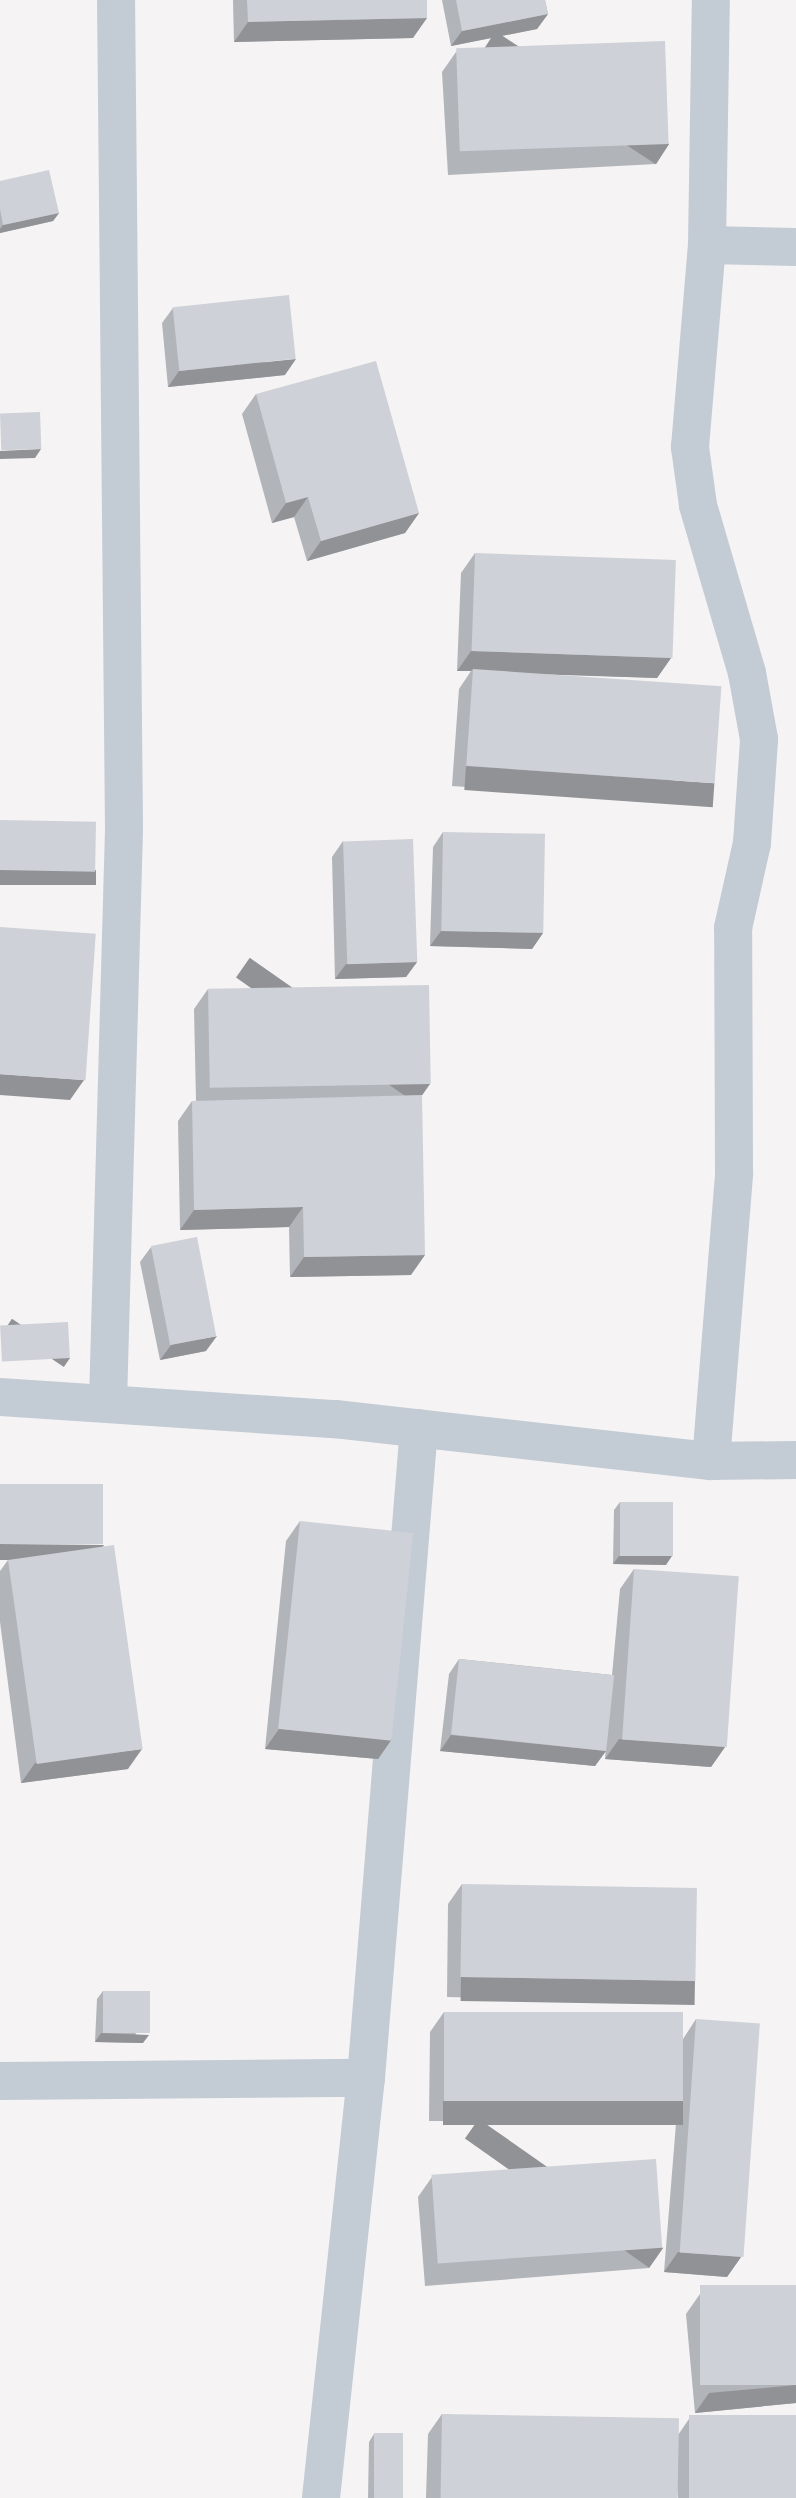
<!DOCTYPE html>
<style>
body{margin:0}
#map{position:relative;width:796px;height:2498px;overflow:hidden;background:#f5f3f3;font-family:"Alegreya Sans",sans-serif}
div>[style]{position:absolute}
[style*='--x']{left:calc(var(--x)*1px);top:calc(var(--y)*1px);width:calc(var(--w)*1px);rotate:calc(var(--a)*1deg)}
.minor>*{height:38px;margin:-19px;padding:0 19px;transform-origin:19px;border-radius:19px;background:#c3cbd4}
.wall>*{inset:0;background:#b1b4b9}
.shaded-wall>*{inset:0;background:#909296;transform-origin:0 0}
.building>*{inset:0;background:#ced1d7;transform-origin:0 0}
span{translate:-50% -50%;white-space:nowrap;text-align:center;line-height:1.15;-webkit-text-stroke:5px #fff;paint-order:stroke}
</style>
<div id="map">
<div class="minor">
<i style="--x:707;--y:245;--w:89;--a:1.3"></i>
<i style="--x:0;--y:1397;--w:336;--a:3.8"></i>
<i style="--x:335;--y:1419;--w:378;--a:6.4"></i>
<i style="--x:711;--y:1461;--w:85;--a:-0.7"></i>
<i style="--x:108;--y:1402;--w:574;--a:-88.4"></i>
<i style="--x:124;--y:828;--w:828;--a:-90.55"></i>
<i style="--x:711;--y:1461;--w:289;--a:-85.4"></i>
<i style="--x:734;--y:1173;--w:245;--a:-90.2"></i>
<i style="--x:733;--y:928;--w:87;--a:-77.4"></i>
<i style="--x:752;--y:843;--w:104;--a:-86.1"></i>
<i style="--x:759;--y:739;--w:67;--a:-100.3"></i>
<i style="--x:747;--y:673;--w:175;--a:-106.3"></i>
<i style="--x:698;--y:505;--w:59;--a:-97.9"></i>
<i style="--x:690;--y:447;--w:203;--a:-85.2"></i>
<i style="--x:707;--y:245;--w:245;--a:-89.1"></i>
<i style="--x:0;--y:2081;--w:366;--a:-0.5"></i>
<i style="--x:321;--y:2498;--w:422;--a:-83.9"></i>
<i style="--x:366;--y:2078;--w:652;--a:-85.34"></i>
</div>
<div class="wall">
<i style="clip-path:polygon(233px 0,427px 0,413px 38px,234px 42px)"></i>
<i style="clip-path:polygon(442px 0,545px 0,548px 14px,537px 29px,451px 46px)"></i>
<i style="clip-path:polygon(456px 52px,669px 144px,656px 164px,448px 175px,442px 72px)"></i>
<i style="clip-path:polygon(0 181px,59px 213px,53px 221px,0 233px)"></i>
<i style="clip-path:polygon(173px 308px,285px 375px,168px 387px,162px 323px)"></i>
<i style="clip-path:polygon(256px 394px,419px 513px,405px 533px,307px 561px,294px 517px,272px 523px,242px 414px)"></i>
<i style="clip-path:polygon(475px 553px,671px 658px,657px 678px,549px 674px,700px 803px,452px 786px,459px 689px,471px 671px,457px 671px,461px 573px)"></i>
<i style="clip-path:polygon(443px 832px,543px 933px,532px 949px,430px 946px,433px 847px)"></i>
<i style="clip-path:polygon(343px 841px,417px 962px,406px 977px,335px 979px,332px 857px)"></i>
<i style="clip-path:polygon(208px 989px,422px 1096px,411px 1275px,290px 1277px,289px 1227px,180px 1230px,178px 1121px,192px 1101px,196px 1101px,194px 1009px)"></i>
<i style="clip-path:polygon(151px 1247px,206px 1351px,160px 1360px,140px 1262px)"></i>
<i style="clip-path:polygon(620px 1502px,666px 1565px,613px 1564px,614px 1510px)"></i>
<i style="clip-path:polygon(300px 1521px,392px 1739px,378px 1759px,265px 1749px,286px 1541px)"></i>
<i style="clip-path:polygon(104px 1545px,103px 1546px,128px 1769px,21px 1783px,0 1622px,0 1571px,8px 1560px)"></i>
<i style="clip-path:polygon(634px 1569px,725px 1747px,711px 1767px,605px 1759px,607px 1734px,606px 1751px,595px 1766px,440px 1751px,449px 1674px,459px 1659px,612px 1675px,620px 1589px)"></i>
<i style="clip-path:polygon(462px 1884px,695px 1982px,681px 2002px,447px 1997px,448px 1904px)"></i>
<i style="clip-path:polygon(103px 1991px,143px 2043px,95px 2042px,97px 1999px)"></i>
<i style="clip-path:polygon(444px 2012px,683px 2039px,696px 2019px,741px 2257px,727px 2277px,664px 2272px,677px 2111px,669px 2122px,429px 2121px,430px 2032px)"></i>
<i style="clip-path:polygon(432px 2177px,663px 2248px,649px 2268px,425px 2286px,418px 2197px)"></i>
<i style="clip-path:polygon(796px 2285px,796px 2403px,695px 2413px,686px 2314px,700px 2294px)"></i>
<i style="clip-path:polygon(442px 2414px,678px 2435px,689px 2419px,796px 2498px,678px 2498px,677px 2487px,677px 2498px,426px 2498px,428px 2434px)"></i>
<i style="clip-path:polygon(374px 2434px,403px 2498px,368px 2498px,369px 2442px)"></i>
</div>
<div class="shaded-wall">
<i style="clip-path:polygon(548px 14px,537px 29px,451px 46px,462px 31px)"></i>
<i style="clip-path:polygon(427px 18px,413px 38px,234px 42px,248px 22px)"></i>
<i style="left:669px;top:144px;width:24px;height:207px;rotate:123deg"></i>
<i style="clip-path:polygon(59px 213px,53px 221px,0 233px,0 229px,3px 225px)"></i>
<i style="clip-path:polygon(296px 359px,285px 375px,168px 387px,179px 371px)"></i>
<i style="clip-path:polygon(41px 449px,35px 458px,0 459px,0 451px)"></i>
<i style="clip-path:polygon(308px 497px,294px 517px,272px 523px,286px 503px)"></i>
<i style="clip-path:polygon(419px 513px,405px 533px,307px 561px,321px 541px)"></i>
<i style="clip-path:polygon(471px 651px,671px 658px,657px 678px,473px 672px,473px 669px,471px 671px,457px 671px)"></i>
<i style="left:466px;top:766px;width:249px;height:24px;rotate:4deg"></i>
<i style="left:0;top:870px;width:96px;height:15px"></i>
<i style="clip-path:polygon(441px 931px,543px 933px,532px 949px,430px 946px)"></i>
<i style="clip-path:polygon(417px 962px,406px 977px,335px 979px,346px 964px)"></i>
<i style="clip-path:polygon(0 1074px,84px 1080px,70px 1100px,0 1095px)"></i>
<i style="left:430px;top:1084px;width:24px;height:220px;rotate:125deg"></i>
<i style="clip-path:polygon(303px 1207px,289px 1227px,180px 1230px,194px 1210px)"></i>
<i style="clip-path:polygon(425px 1255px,411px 1275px,290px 1277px,304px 1257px)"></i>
<i style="clip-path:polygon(217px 1336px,206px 1351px,160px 1360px,171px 1345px)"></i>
<i style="left:70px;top:1358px;width:11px;height:70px;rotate:124deg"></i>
<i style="clip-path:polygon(0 1544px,104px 1545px,93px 1560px,0 1560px)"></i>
<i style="clip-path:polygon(619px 1556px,672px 1556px,666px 1565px,613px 1564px)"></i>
<i style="clip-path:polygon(279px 1729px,392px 1739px,378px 1759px,265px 1749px)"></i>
<i style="clip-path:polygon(451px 1735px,606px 1751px,595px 1766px,440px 1751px)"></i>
<i style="clip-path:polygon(619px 1739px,725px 1747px,711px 1767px,605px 1759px)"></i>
<i style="clip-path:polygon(142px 1749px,128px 1769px,21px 1783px,35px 1763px)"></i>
<i style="left:461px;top:1977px;width:234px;height:24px;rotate:1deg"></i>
<i style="clip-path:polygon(101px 2033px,149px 2035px,143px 2043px,95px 2042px)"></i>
<i style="left:443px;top:2101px;width:240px;height:24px"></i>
<i style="left:663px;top:2248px;width:24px;height:225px;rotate:125deg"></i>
<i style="clip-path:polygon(678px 2252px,741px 2257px,727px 2277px,664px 2272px)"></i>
<i style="clip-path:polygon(796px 2385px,796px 2403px,695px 2413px,709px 2393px)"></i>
</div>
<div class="building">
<i style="clip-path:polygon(247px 0,427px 0,427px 18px,248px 22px)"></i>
<i style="clip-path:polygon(456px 0,545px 0,548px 14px,462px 31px)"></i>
<i style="left:665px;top:41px;width:103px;height:209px;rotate:88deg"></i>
<i style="clip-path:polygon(49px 170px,59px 213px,3px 225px,0 209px,0 181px)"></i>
<i style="left:289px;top:295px;width:64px;height:117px;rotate:84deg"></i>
<i style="clip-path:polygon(376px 361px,419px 513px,321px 541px,308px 497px,286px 503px,256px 394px)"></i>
<i style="left:40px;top:412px;width:37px;height:40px;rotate:88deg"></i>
<i style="left:475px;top:553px;width:201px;height:98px;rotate:2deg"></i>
<i style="left:473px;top:669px;width:249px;height:97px;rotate:4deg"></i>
<i style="left:0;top:820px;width:96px;height:50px;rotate:1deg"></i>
<i style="left:443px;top:832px;width:102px;height:99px;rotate:1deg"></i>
<i style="left:413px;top:839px;width:123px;height:70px;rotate:88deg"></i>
<i style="left:0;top:927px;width:96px;height:147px;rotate:4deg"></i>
<i style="left:429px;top:985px;width:99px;height:221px;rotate:89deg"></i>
<i style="clip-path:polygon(422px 1095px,425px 1255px,304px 1257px,303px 1207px,194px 1210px,192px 1101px)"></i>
<i style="left:197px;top:1237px;width:101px;height:47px;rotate:79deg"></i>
<i style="left:68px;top:1322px;width:36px;height:68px;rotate:87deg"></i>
<i style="left:0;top:1484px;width:103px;height:60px"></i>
<i style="left:620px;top:1502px;width:53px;height:54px"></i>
<i style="left:300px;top:1521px;width:114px;height:209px;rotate:6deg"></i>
<i style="left:114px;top:1545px;width:206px;height:107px;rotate:82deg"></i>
<i style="left:634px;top:1569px;width:105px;height:171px;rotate:4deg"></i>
<i style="left:459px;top:1659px;width:156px;height:76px;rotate:6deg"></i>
<i style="left:462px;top:1884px;width:235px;height:93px;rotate:1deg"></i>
<i style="left:103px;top:1991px;width:47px;height:42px"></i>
<i style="left:444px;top:2012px;width:239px;height:89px"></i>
<i style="left:696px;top:2019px;width:64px;height:234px;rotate:4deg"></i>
<i style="left:656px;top:2159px;width:89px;height:225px;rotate:86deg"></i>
<i style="left:796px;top:2285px;width:100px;height:96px;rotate:90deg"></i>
<i style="left:442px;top:2414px;width:237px;height:84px;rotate:1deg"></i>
<i style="left:796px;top:2415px;width:83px;height:107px;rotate:90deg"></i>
<i style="left:403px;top:2433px;width:65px;height:29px;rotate:90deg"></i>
</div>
</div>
